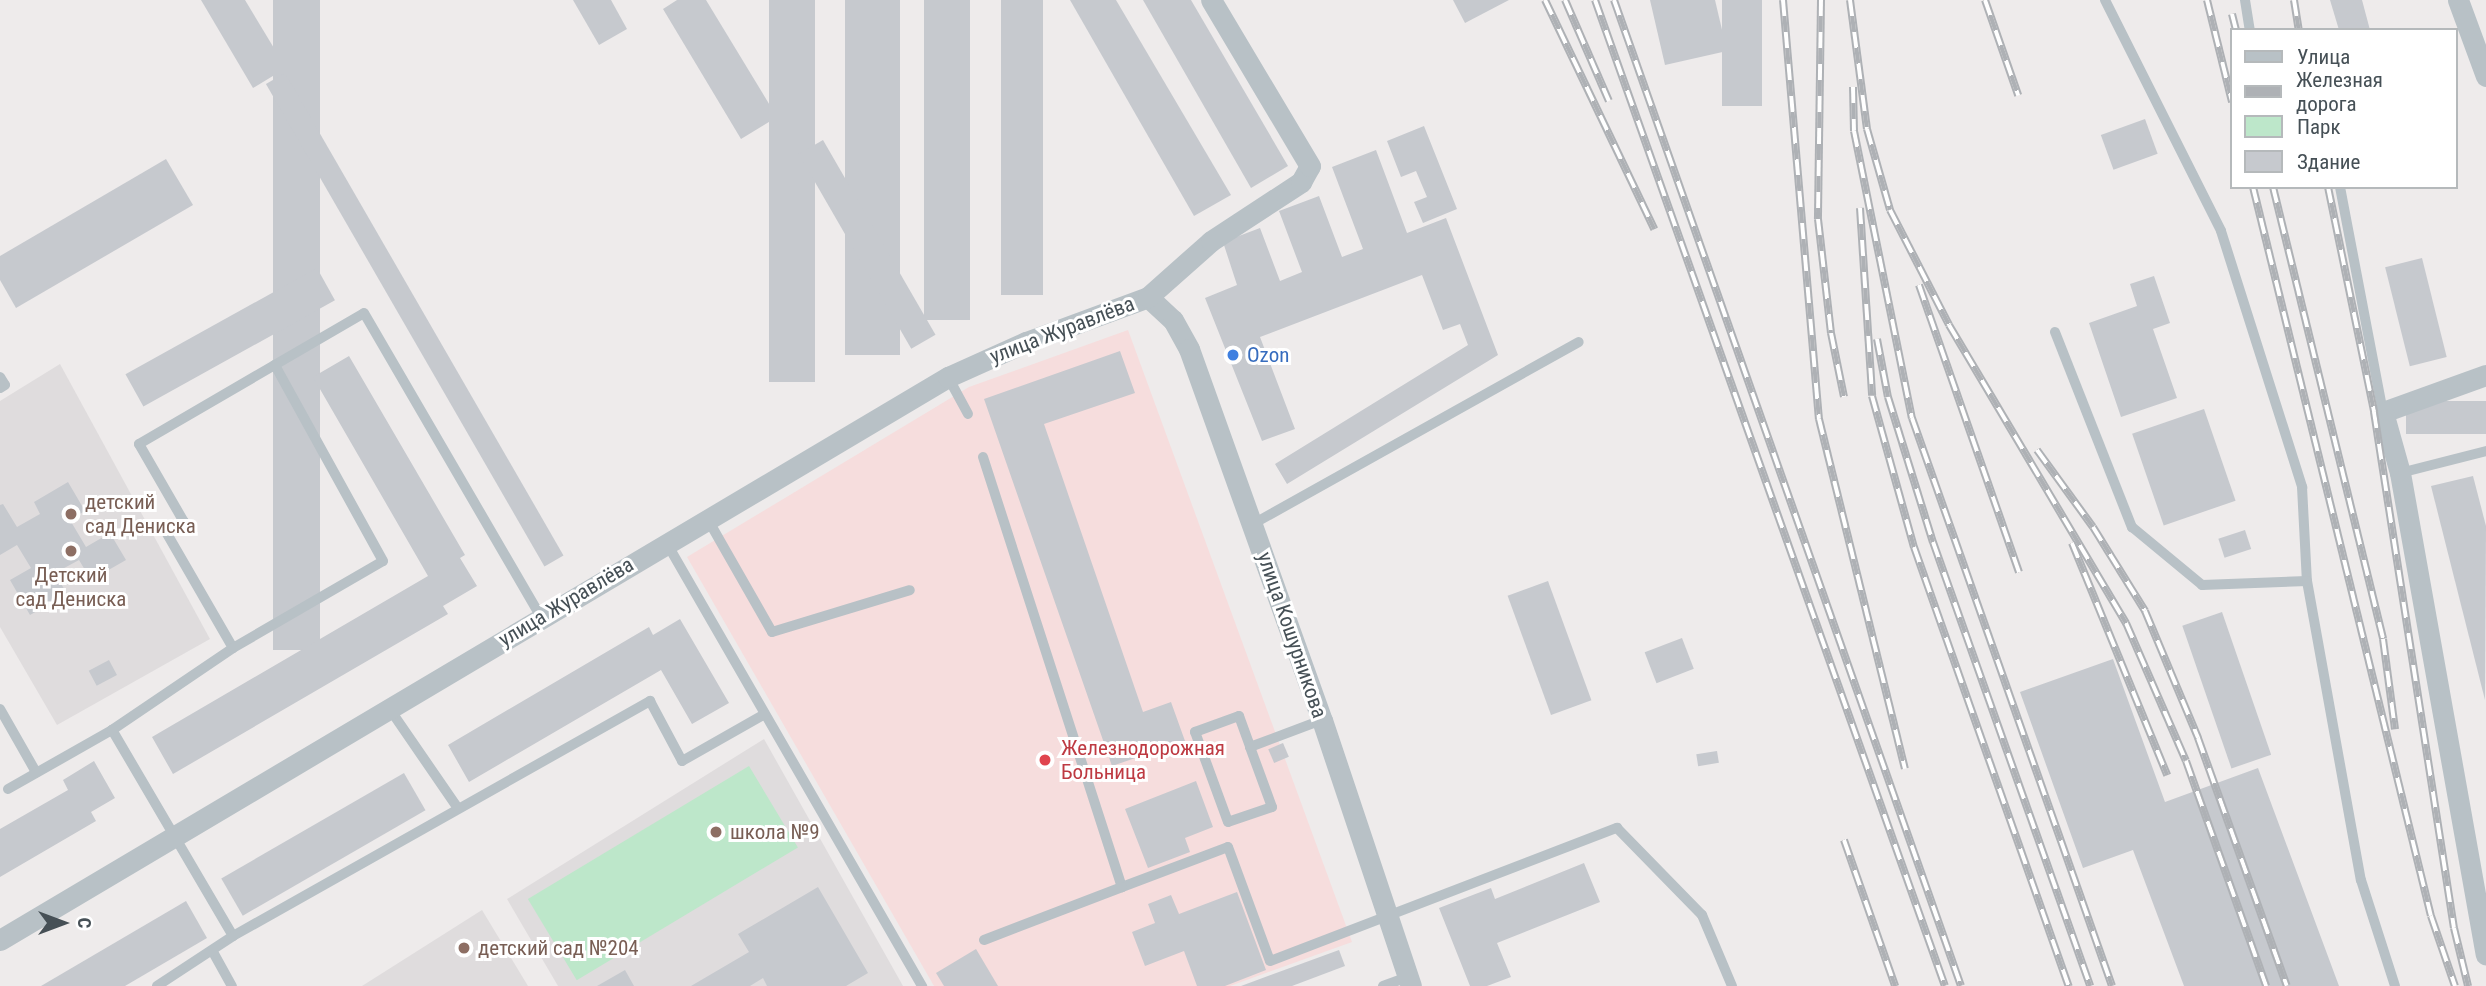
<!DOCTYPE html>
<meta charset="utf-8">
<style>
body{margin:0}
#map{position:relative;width:2486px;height:986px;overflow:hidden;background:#eeebeb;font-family:"Roboto Condensed",sans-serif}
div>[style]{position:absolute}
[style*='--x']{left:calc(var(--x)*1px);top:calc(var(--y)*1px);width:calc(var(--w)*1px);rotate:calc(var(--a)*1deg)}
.education>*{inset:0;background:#dfdcdd}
.medical>*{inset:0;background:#f6dddd}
.green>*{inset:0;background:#bde7ca;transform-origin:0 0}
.building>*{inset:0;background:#c6c9ce;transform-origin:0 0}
.lane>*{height:10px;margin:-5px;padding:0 5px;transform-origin:5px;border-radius:5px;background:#b8c1c6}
.street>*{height:21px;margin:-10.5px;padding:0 10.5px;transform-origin:10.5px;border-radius:10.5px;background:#b8c1c6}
.rail>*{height:8px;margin-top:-4px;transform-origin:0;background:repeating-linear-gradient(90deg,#fff 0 16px,#aeb1b5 0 32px);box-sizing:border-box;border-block:2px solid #aeb1b5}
.dots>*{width:19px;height:19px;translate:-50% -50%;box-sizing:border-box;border:4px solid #fff;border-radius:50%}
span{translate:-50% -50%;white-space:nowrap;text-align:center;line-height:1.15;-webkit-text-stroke:6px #fff;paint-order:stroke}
.street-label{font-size:21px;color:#465056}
.shop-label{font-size:21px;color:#366cbe}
.left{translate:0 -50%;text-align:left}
.education-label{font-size:21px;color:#785e54}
.health-label{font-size:21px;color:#be3a42}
.legend{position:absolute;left:2230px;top:28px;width:228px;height:161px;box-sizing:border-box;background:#fff;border:2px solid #b5b9bb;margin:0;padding:9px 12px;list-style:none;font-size:21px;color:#465056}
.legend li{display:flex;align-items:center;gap:14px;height:35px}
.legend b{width:35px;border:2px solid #b5b9bb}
.north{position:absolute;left:28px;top:888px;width:70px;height:70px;-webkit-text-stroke:5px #fff;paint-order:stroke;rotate:90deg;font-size:19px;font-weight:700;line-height:28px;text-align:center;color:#465056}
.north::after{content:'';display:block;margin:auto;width:24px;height:32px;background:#465056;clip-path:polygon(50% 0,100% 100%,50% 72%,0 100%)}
</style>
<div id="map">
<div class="education">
<i style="clip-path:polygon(60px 364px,210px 639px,57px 725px,0 627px,0 401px)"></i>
<i style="clip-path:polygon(764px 739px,903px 986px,558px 986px,507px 899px)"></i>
<i style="clip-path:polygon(482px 910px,528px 986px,362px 986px)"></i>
</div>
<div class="medical">
<i style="clip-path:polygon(1128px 330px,1352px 942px,1230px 986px,934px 986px,687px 557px,969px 387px)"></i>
</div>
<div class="green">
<i style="left:749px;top:766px;width:95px;height:258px;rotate:59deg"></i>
</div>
<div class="building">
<i style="clip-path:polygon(201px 0,245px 0,286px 68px,253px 88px)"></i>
<i style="left:273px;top:0;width:47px;height:650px"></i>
<i style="clip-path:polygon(573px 0,611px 0,627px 29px,599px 45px)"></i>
<i style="clip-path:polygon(677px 0,706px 0,777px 117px,741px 139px,663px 9px)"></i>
<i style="left:769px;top:0;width:46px;height:382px"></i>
<i style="left:845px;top:0;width:55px;height:355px"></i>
<i style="left:924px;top:0;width:46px;height:320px"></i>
<i style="left:1001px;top:0;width:42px;height:295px"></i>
<i style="clip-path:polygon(1070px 0,1116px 0,1231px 195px,1194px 216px)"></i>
<i style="clip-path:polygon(1143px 0,1191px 0,1288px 166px,1251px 188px)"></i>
<i style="clip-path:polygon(1453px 0,1509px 0,1465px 23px)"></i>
<i style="clip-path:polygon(1650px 0,1715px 0,1727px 51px,1665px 65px)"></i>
<i style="left:1722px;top:0;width:40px;height:106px"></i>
<i style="clip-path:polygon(2330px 0,2362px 0,2370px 30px,2339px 30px)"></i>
<i style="left:285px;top:73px;width:557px;height:22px;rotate:60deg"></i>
<i style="left:2145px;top:119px;width:37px;height:47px;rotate:70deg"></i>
<i style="clip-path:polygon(1424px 126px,1457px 209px,1423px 223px,1414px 202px,1427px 197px,1416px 171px,1401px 177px,1387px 141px)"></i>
<i style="left:823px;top:140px;width:225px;height:28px;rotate:60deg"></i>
<i style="clip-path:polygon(1376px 150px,1407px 233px,1446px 218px,1498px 355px,1287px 484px,1275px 464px,1468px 345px,1460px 324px,1443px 330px,1422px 275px,1260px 337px,1295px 429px,1262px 441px,1205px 298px,1237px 285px,1223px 242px,1260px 228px,1280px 281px,1302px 272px,1279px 211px,1319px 196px,1342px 257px,1363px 249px,1332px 167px)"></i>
<i style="clip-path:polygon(166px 159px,193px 205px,16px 308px,0 280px,0 256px)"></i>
<i style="left:2422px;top:258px;width:102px;height:38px;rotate:76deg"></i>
<i style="left:317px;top:268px;width:37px;height:219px;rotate:61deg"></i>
<i style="clip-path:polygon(2154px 276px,2170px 323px,2153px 329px,2177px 398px,2121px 417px,2089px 323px,2137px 306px,2130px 284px)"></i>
<i style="clip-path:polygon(1120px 351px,1135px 393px,1044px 424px,1143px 712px,1171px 702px,1185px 741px,1112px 766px,984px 399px)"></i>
<i style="clip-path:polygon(349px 356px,465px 555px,460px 558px,477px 586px,443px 606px,448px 614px,173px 774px,152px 737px,428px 576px,313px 377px)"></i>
<i style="left:2486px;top:401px;width:33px;height:80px;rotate:90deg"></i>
<i style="left:2204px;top:409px;width:97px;height:76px;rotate:71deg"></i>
<i style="clip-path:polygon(2473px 476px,2486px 526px,2485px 700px,2431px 486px)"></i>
<i style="clip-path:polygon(68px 482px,85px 511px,70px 520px,86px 547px,110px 533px,126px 560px,91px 580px,79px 560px,55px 573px,67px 594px,30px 615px,10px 580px,31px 568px,17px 545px,0 555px,0 505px,3px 504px,17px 527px,40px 514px,34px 502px)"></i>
<i style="left:2245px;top:530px;width:20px;height:28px;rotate:72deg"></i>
<i style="left:1548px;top:581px;width:127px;height:43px;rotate:70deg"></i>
<i style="left:2222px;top:612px;width:151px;height:42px;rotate:71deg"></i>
<i style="clip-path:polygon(680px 619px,729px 703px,692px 724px,661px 670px,469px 782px,448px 745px,649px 627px,653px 635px)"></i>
<i style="left:1682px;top:638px;width:33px;height:40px;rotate:69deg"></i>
<i style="clip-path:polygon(2113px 659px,2165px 802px,2258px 768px,2339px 986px,2184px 986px,2133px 850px,2083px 868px,2020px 692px)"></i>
<i style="left:109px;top:660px;width:17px;height:23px;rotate:62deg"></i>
<i style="left:1283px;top:743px;width:15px;height:16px;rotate:67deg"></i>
<i style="left:1717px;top:751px;width:12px;height:21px;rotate:81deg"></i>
<i style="clip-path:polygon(94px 761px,115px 798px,91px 812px,96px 821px,0 877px,0 829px,68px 790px,63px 780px)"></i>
<i style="left:404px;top:773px;width:43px;height:211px;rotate:60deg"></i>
<i style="clip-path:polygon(1196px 781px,1213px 827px,1185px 838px,1190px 852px,1148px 868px,1125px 809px)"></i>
<i style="clip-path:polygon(1584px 863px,1600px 902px,1497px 943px,1511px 977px,1487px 986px,1470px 986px,1439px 908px,1491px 888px,1495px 899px)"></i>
<i style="clip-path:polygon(818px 887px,868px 973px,846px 986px,767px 986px,763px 978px,750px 986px,691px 986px,749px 952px,738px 934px)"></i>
<i style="clip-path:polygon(1237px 892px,1266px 970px,1225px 986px,1197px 986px,1184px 951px,1145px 966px,1132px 932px,1155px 923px,1148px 904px,1171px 895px,1179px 914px)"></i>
<i style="clip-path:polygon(186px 901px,207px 938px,125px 986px,41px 986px)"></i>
<i style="clip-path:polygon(976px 949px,998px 986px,944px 986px,936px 973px)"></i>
<i style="clip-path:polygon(1339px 950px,1345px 966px,1292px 986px,1241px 986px)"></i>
<i style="clip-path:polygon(625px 970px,634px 986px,597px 986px)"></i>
</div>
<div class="lane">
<i style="--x:2105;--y:0;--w:258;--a:63.3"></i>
<i style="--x:2221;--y:231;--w:269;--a:72.4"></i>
<i style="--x:2302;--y:487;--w:94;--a:87"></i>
<i style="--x:2245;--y:0;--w:30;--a:81"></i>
<i style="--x:2340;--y:187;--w:229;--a:79.2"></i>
<i style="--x:2055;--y:332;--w:210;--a:68.5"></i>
<i style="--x:2132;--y:527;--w:91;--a:39.6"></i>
<i style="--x:2202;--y:585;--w:105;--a:-2.2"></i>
<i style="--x:2307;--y:581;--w:304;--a:79.8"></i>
<i style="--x:2361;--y:880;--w:111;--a:72.2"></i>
<i style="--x:0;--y:377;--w:9;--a:58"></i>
<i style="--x:5;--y:385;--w:6;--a:149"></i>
<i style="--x:948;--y:377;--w:42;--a:61.6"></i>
<i style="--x:983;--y:457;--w:452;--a:72.1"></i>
<i style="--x:1122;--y:887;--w:113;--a:-20.7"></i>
<i style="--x:1228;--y:847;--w:121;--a:69.8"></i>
<i style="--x:1270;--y:961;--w:372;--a:-21"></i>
<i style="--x:1617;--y:828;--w:122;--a:45.7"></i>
<i style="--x:1702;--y:915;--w:77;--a:67.1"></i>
<i style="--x:2400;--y:473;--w:89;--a:-14.3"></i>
<i style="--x:707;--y:518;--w:131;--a:60.3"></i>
<i style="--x:772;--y:632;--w:144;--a:-16.9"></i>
<i style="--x:1253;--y:524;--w:373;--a:-29.2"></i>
<i style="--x:666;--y:542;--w:513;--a:60.03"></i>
<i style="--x:233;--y:648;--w:134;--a:-120"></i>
<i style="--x:166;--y:532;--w:21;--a:-29"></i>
<i style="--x:184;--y:522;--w:90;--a:-120"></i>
<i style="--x:139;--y:444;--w:260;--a:-30.2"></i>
<i style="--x:364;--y:313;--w:352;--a:59.8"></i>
<i style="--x:389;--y:708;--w:120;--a:55.5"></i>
<i style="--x:0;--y:709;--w:73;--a:60.3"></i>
<i style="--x:1250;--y:747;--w:64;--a:69.9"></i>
<i style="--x:1272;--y:807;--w:46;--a:161.2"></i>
<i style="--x:1228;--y:822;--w:96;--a:-110.1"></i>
<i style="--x:1195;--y:732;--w:47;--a:-20"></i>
<i style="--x:1239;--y:716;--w:33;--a:70"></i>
<i style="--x:1250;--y:747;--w:77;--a:-20.6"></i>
<i style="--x:8;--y:789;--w:120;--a:-29.6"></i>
<i style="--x:233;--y:936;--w:239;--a:-120.4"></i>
<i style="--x:112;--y:730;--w:146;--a:-34.1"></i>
<i style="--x:233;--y:648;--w:173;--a:-30.1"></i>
<i style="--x:383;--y:561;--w:224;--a:-118.9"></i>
<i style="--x:984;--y:940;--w:148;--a:-21"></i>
<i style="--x:213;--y:952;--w:39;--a:61"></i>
<i style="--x:157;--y:986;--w:91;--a:-33.3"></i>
<i style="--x:233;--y:936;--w:479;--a:-29.4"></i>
<i style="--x:650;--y:701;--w:68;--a:61.9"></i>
<i style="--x:682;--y:761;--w:95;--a:-29.5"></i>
<i style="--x:1383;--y:986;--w:27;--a:-20"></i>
</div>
<div class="street">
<i style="--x:2458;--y:0;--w:81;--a:69.8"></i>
<i style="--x:1148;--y:297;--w:34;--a:43"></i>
<i style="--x:1173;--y:320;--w:33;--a:61"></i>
<i style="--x:1189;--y:349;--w:394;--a:70.3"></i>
<i style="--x:1322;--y:720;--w:280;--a:71.5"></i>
<i style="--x:2486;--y:375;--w:109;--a:160.2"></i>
<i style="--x:2383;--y:412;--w:63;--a:74.4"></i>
<i style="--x:2400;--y:473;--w:489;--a:79.9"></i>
<i style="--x:0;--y:940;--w:1103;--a:-30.71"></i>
<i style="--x:948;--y:377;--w:85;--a:-24.2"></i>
<i style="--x:1026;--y:342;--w:130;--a:-20.2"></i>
<i style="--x:1148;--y:297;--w:84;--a:-41.6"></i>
<i style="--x:1211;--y:241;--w:108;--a:-33.2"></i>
<i style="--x:1301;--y:182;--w:18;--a:-61"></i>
<i style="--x:1310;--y:166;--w:193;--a:-120.8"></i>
</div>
<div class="rail">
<i style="--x:1545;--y:0;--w:254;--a:64.5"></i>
<i style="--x:1565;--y:0;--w:110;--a:66.5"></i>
<i style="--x:1595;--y:0;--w:1046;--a:70.46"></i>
<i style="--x:1614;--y:0;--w:1045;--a:70.61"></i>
<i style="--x:1783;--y:0;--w:421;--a:85.1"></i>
<i style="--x:1819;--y:419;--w:360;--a:76.2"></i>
<i style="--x:1821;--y:0;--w:219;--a:90.8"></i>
<i style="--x:1818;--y:219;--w:115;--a:83.5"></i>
<i style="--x:1831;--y:333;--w:65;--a:78.5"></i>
<i style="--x:1850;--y:0;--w:130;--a:82.5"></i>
<i style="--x:1867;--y:129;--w:84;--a:74.1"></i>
<i style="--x:1890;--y:210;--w:129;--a:62.8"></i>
<i style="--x:1949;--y:325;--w:347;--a:59.3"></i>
<i style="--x:2126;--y:623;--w:150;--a:66.5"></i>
<i style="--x:2186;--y:761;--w:239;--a:70.4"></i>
<i style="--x:1985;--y:0;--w:101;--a:70.8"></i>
<i style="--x:2207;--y:0;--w:105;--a:76.2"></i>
<i style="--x:2294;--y:0;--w:30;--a:81"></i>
<i style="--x:2232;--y:14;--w:16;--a:76"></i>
<i style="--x:1853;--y:87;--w:44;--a:88.7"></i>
<i style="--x:1854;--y:131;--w:293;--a:78.6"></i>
<i style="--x:1912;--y:418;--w:602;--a:70.6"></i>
<i style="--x:2253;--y:187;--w:750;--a:76.28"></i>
<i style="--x:2431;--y:916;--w:74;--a:71.1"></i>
<i style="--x:2273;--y:187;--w:465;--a:76.3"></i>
<i style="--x:2383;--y:639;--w:91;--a:82.4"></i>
<i style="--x:2328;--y:187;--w:230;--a:78.4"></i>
<i style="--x:2374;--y:412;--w:522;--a:81.19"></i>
<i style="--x:2454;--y:928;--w:60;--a:76.4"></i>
<i style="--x:1860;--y:208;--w:188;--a:86.3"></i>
<i style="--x:1872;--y:396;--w:157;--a:74.5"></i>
<i style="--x:1914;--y:547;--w:466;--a:70.6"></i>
<i style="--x:1919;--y:285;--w:304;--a:70.8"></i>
<i style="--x:1877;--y:339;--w:59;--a:79.3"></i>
<i style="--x:1888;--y:397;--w:152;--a:72.8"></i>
<i style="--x:1933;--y:542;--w:471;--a:70.5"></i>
<i style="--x:2037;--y:450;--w:95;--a:54"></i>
<i style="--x:2093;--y:527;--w:99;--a:58.2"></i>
<i style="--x:2145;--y:611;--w:138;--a:67.3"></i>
<i style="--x:2198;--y:738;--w:263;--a:70.3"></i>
<i style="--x:2072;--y:543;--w:251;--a:67.7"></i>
<i style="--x:1844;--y:840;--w:155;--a:70.7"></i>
</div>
<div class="dots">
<i style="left:1233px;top:355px;background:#3f7fe0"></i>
<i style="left:71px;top:514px;background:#8d6e63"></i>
<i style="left:71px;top:551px;background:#8d6e63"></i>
<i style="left:1045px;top:760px;background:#e0444e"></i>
<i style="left:716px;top:832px;background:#8d6e63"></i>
<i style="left:464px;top:948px;background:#8d6e63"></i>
</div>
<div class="street-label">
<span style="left:1062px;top:330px;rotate:-21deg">улица Журавлёва</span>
<span style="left:566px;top:602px;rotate:-31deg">улица Журавлёва</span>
<span style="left:1292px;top:635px;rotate:71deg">улица Кошурникова</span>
</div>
<div class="shop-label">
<span class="left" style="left:1247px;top:355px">Ozon</span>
</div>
<div class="education-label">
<span class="left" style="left:85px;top:514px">детский<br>сад Дениска</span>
<span style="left:71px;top:587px">Детский<br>сад Дениска</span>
<span class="left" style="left:730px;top:832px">школа №9</span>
<span class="left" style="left:478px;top:948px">детский сад №204</span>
</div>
<div class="health-label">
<span class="left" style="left:1061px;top:760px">Железнодорожная<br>Больница</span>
</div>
<ul class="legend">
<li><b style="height:9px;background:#b8c1c6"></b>Улица</li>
<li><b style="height:9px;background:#aeb1b5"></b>Железная дорога</li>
<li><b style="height:19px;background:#bde7ca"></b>Парк</li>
<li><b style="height:19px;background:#c6c9ce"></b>Здание</li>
</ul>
<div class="north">С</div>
</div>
